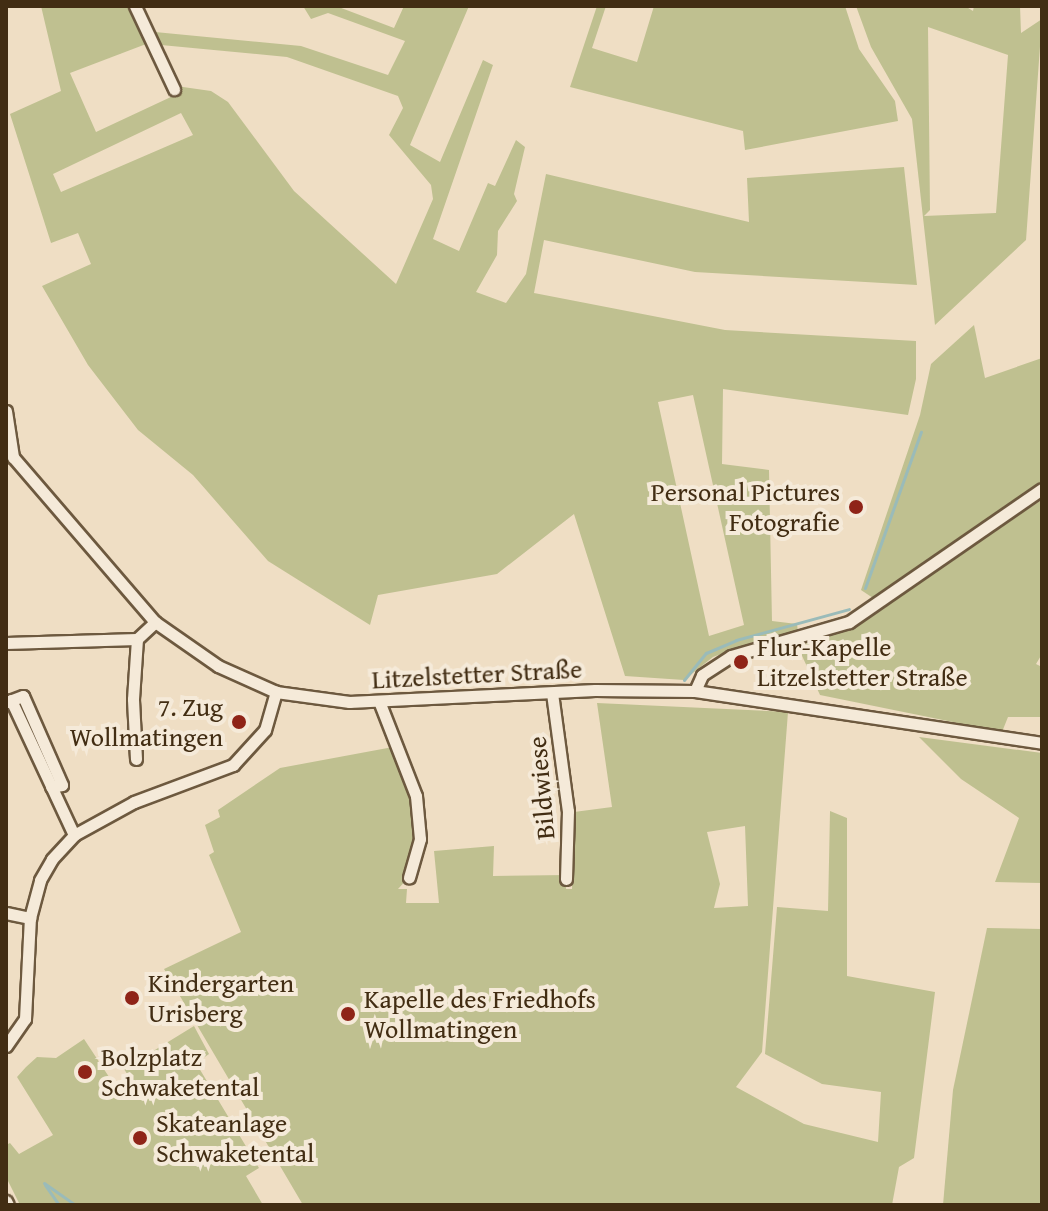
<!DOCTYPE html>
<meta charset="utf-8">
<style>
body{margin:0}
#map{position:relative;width:1048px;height:1211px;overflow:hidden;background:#efdec4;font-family:"Gentium Book Plus",serif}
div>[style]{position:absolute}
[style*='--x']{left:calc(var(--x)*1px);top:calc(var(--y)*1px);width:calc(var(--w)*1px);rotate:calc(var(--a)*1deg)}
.green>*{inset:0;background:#bfc090}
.stream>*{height:3px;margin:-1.5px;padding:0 1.5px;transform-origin:1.5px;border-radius:1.5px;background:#9abbb9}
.roads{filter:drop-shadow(2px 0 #6d593f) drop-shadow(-2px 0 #6d593f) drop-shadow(0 2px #6d593f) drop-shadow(0 -2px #6d593f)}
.street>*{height:11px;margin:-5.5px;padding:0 5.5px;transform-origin:5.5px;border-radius:5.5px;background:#f5ead9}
.dots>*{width:22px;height:22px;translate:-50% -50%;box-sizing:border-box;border:4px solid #f5ead9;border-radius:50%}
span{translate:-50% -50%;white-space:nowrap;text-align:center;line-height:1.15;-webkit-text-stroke:8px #f5ead9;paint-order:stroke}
.poi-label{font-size:26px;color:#422d13}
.right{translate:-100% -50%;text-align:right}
.left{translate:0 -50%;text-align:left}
.street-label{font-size:26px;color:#422d13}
.frame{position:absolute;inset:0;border:8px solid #422d13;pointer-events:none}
</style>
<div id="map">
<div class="green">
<i style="clip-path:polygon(evenodd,41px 6px,135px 6px,154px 41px,70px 73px,96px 132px,173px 96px,176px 86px,211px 91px,228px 102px,294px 191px,396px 284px,433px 199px,431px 185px,389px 135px,403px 108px,398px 96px,287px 57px,161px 45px,155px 32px,301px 46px,388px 75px,405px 41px,328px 13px,311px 19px,303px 6px,336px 6px,394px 28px,404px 6px,469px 6px,410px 145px,440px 162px,483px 60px,493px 65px,433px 239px,459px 251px,488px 183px,495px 186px,516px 140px,525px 147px,514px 194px,517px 201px,498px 231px,497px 255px,476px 292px,506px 303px,526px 274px,546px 174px,749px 222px,747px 178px,904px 167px,917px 285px,695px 272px,544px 240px,534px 293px,725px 330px,916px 341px,916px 379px,908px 415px,723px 389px,722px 464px,769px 470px,772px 621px,797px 624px,798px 632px,767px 637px,713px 657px,684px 680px,625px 676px,574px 514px,497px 574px,378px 595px,370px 625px,268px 561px,193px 475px,138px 430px,88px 365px,42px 286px,91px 264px,78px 233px,51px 243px,10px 114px,61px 91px,41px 6px,181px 113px,193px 135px,61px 192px,53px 174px,181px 113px,41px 6px,693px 395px,744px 625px,709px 636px,658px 402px,693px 395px)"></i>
<i style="clip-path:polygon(597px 6px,606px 6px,592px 48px,637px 62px,654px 6px,845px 6px,859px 49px,895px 101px,898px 121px,745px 150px,743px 131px,570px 87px)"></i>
<i style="clip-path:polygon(evenodd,856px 6px,965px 6px,973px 11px,974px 6px,1020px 6px,1021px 33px,1042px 19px,1026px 240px,935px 325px,912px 119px,871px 47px,856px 6px,928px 27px,1008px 55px,996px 213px,924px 216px,930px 210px,928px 27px)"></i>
<i style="clip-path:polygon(974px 325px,985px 378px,1042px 358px,1042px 493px,990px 528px,993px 531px,1042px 500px,1042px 654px,1036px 664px,1042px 667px,1042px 717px,1008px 717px,1002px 732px,820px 695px,798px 647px,866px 618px,879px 602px,861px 590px,920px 415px,931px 364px)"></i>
<i style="clip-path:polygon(evenodd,597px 703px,788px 712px,762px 1052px,736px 1087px,804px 1124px,878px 1142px,881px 1092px,822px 1084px,765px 1054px,777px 907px,828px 911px,830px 811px,847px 818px,847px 976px,935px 992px,914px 1158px,899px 1167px,892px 1205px,303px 1205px,164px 969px,241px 932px,209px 855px,214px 852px,205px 825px,220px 817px,218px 810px,280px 768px,393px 747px,419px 816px,409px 877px,398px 889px,407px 889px,406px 903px,439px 903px,434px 851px,494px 846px,493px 876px,567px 875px,566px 889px,572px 889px,574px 812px,612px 807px,597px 703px,745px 826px,748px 906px,714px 908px,720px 884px,707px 832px,745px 826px)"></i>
<i style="clip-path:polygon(919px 737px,1042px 753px,1042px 883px,995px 882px,1019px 818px,961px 779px)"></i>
<i style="clip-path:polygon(987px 928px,1042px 929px,1042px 1205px,943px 1205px,953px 1090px)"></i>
<i style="clip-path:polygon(194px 1026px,209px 1054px,196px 1063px,259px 1168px,246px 1176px,263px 1205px,20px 1205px,6px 1177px,6px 1145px,10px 1143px,19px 1154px,53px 1135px,17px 1077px,26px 1067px,37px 1057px,56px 1058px,84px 1039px,115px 1086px,129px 1077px,124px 1069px)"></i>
</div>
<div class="stream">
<i style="--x:865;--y:588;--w:166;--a:-70.3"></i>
<i style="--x:684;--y:680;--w:35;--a:-51"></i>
<i style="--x:706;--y:653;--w:33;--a:-23"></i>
<i style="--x:736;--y:640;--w:117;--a:-15.3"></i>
<i style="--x:44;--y:1183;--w:39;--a:35"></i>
<i style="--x:45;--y:1185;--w:24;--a:55"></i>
</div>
<div class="roads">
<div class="street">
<i style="--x:135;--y:6;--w:92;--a:64.8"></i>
<i style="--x:6;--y:411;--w:47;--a:81.3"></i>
<i style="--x:13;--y:457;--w:218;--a:49.3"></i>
<i style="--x:155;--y:622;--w:77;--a:34.9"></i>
<i style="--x:218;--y:666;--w:64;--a:24.1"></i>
<i style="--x:276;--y:692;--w:74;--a:7.8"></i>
<i style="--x:349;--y:702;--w:246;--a:-2.8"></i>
<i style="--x:595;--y:690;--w:100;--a:0.6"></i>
<i style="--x:695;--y:691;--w:351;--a:8.5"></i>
<i style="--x:137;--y:639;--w:25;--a:-43"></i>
<i style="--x:6;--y:643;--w:131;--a:-1.7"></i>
<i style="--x:695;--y:691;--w:17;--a:-66"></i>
<i style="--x:702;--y:675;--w:35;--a:-33"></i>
<i style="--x:731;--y:656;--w:123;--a:-16.1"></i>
<i style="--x:849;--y:622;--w:234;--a:-34.6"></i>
<i style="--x:552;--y:693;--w:119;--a:82.3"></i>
<i style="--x:568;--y:811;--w:68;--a:91.7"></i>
<i style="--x:11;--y:700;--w:149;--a:65"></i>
<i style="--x:379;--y:701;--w:102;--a:68.7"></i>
<i style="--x:416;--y:796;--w:43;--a:84.7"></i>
<i style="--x:420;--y:839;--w:40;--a:106"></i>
<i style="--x:7;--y:702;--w:17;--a:-21"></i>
<i style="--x:23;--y:696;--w:97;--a:66.3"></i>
<i style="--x:62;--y:785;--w:11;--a:170"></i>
<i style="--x:136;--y:759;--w:60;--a:-92.9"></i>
<i style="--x:133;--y:699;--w:60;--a:-86.2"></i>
<i style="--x:6;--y:913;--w:25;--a:12"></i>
<i style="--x:6;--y:1046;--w:33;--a:-55"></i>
<i style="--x:25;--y:1019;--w:101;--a:-87.2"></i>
<i style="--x:30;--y:918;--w:39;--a:-75"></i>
<i style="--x:40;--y:880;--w:24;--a:-60"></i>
<i style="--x:52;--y:859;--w:33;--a:-47"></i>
<i style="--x:74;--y:835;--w:68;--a:-28.8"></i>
<i style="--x:134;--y:802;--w:106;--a:-20.5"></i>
<i style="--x:233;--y:765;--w:47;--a:-47.6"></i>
<i style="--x:265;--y:730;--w:40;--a:-74"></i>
<i style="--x:6;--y:1201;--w:4;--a:63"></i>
</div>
</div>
<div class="dots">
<i style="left:856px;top:507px;background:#8f2418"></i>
<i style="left:741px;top:662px;background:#8f2418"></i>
<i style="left:239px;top:722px;background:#8f2418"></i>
<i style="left:132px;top:998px;background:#8f2418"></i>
<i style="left:348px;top:1014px;background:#8f2418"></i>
<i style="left:85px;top:1072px;background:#8f2418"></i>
<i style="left:140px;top:1138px;background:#8f2418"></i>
</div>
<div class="poi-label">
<span class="right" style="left:840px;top:507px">Personal Pictures<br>Fotografie</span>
<span class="left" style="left:757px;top:662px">Flur-Kapelle<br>Litzelstetter Straße</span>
<span class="right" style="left:223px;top:722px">7. Zug<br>Wollmatingen</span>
<span class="left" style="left:148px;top:998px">Kindergarten<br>Urisberg</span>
<span class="left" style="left:364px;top:1014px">Kapelle des Friedhofs<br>Wollmatingen</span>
<span class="left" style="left:101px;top:1072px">Bolzplatz<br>Schwaketental</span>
<span class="left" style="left:156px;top:1138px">Skateanlage<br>Schwaketental</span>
</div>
<div class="street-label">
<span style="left:477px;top:674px;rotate:-3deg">Litzelstetter Straße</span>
<span style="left:541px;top:788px;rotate:-95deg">Bildwiese</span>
</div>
<div class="frame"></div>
</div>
